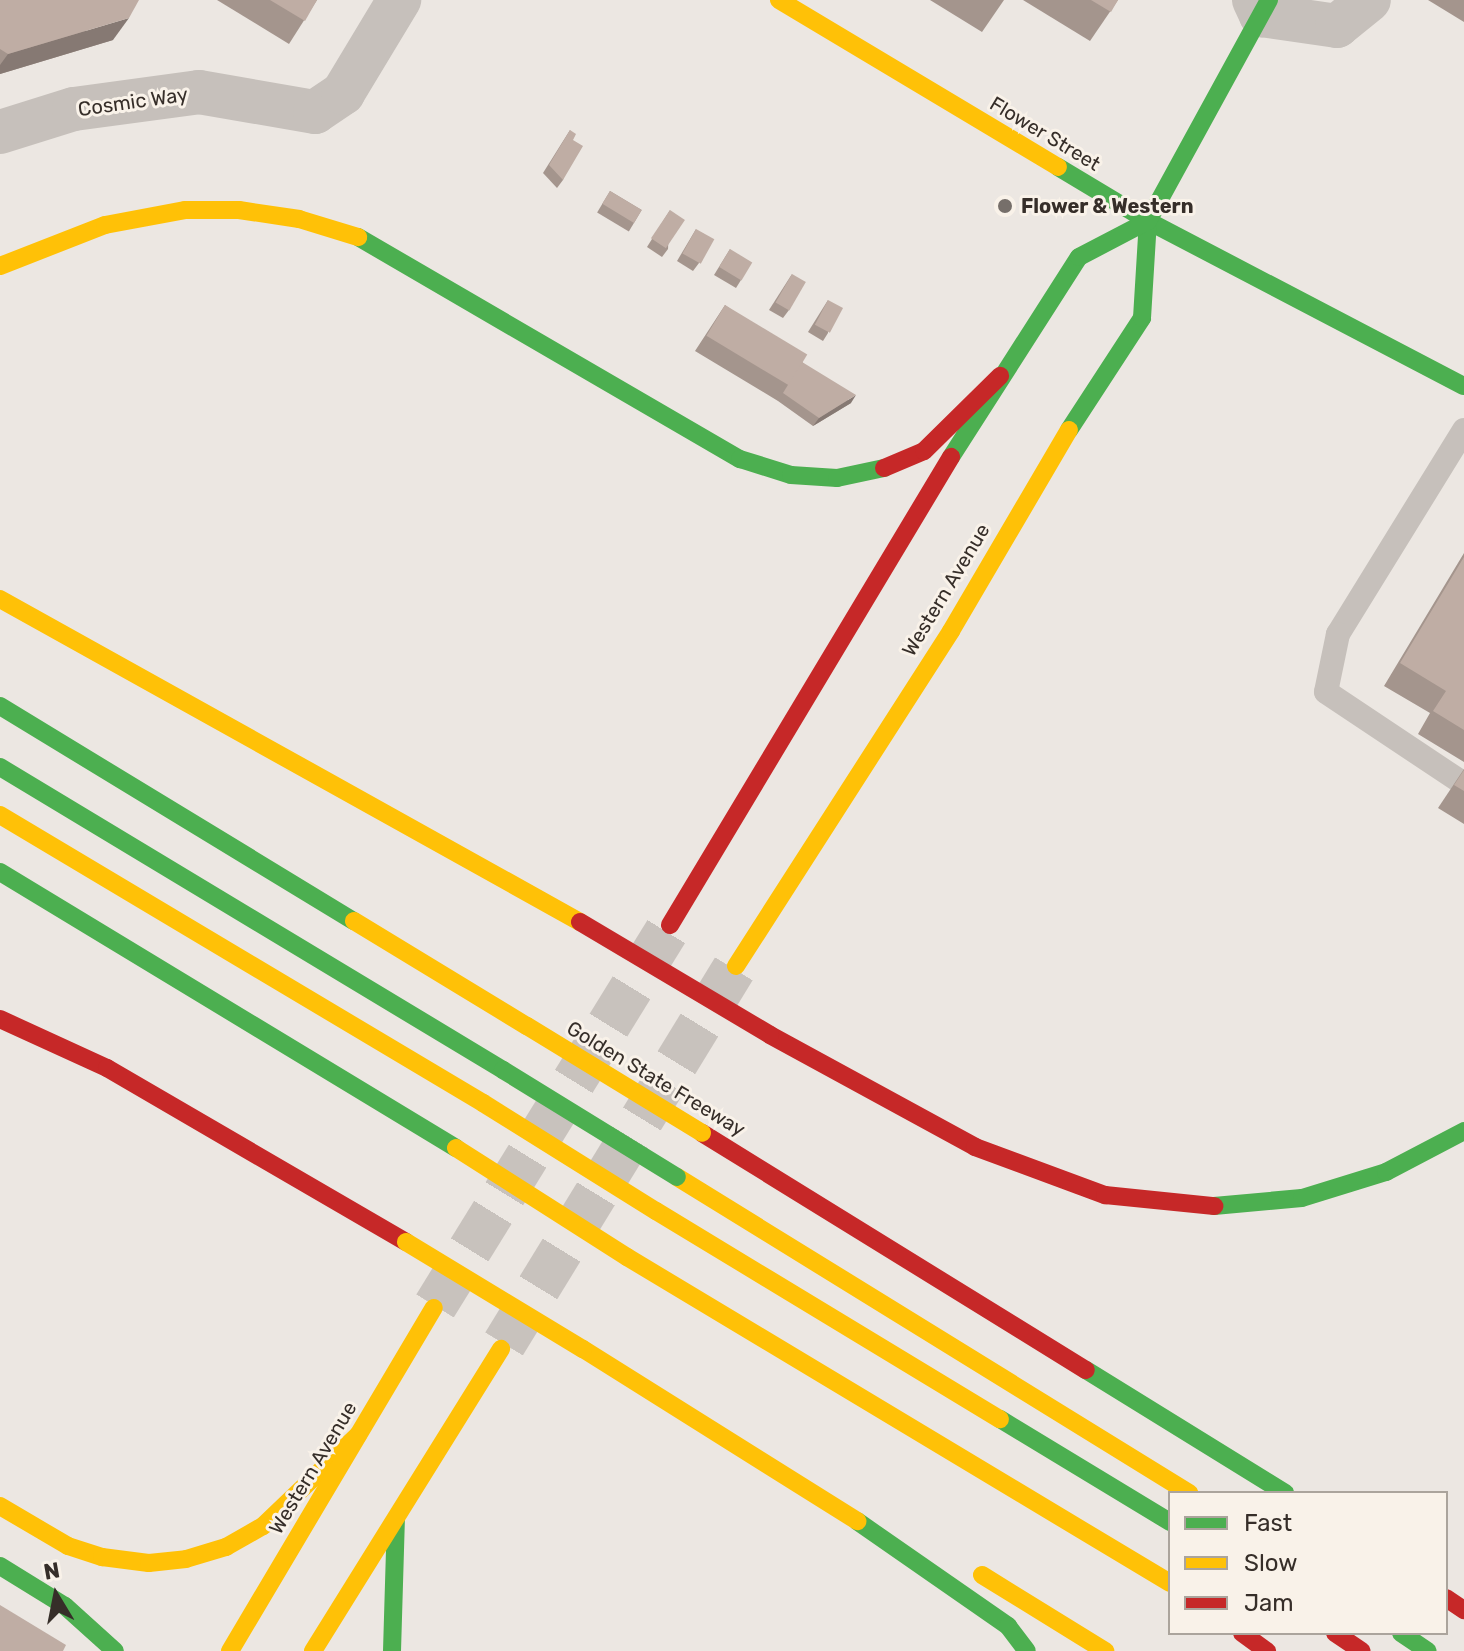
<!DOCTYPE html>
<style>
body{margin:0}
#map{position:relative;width:1464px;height:1651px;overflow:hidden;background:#ece7e2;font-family:Rubik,sans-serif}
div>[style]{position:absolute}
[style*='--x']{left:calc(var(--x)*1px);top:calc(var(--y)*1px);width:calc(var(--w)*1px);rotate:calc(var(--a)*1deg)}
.secondary-tunnel>*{height:44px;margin-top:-22px;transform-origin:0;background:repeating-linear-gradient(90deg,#c8c2bd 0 44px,transparent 0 66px)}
.lane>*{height:24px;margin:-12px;padding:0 12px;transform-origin:12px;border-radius:12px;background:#c6c0bb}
.street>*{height:44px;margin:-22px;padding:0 22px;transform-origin:22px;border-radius:22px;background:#c6c0bb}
.fast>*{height:18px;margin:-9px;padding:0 9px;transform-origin:9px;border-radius:9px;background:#4caf50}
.slow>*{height:18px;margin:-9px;padding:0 9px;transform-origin:9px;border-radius:9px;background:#ffc107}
.jam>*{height:18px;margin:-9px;padding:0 9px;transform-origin:9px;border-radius:9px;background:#c62828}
.fast-bridge>*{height:18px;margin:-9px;padding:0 9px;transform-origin:9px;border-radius:9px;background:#4caf50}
.slow-bridge>*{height:18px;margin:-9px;padding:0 9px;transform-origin:9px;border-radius:9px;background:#ffc107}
.jam-bridge>*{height:18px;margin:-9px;padding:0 9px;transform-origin:9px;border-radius:9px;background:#c62828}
.wall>*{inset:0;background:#a4958d;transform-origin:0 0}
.shaded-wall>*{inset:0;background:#867973}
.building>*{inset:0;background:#bfada4;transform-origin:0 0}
.dots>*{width:22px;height:22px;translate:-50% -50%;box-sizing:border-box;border:4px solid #f9f2e9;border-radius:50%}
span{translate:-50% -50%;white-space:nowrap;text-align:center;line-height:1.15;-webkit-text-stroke:6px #f9f2e9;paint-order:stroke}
.street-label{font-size:20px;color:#362e29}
.poi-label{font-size:20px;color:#362e29;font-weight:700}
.left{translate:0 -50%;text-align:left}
.legend{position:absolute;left:1168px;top:1491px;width:280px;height:144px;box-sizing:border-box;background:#f9f2e9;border:2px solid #aba49c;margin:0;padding:10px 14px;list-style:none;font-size:24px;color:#362e29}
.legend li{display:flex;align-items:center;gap:16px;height:40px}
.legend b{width:40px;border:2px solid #aba49c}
.north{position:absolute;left:16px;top:1555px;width:80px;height:80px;-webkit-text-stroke:6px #f9f2e9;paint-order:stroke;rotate:350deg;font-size:22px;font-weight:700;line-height:32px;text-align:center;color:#362e29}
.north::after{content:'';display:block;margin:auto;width:28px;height:36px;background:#362e29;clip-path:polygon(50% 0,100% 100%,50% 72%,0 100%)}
</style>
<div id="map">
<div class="secondary-tunnel">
<i style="--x:435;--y:1306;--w:443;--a:-58.3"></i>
<i style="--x:504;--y:1344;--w:440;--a:-58.5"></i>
</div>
<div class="lane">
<i style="--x:1464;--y:430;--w:240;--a:121.7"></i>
<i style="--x:1338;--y:634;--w:59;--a:101.7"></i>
<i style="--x:1326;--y:692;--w:166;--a:33.7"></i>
</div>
<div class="street">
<i style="--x:1254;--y:0;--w:17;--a:65"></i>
<i style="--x:1261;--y:15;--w:77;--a:8.2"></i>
<i style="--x:1337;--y:26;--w:41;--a:-39.1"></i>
<i style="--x:0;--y:132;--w:77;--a:-17.3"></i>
<i style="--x:74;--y:109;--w:126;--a:-7.7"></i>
<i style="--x:199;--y:92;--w:118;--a:9.8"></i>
<i style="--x:315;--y:112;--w:34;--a:-34"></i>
<i style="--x:343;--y:93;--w:109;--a:-58.9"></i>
</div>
<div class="fast">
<i style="--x:1058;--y:167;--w:105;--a:31"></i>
<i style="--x:1148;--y:221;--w:356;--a:27.6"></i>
<i style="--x:358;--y:237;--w:442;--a:30.2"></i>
<i style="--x:740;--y:459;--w:53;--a:17.4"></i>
<i style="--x:791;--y:475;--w:46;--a:3.7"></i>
<i style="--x:837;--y:478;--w:48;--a:-12"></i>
<i style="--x:1069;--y:430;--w:134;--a:-56.9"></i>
<i style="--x:1142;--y:318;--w:97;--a:-86.5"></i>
<i style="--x:1148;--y:221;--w:252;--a:-61.3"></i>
<i style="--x:951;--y:457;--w:237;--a:-57.4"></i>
<i style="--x:1079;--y:257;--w:78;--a:-27.6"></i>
<i style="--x:0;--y:706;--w:414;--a:31.3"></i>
<i style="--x:0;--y:767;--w:587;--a:31.06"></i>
<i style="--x:0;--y:872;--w:533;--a:31.18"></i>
<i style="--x:1214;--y:1206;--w:88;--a:-5.2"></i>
<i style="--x:1302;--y:1198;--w:88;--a:-17.2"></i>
<i style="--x:1386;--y:1172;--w:88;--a:-27.7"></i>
<i style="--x:1086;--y:1370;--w:234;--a:31.7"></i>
<i style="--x:1000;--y:1419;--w:199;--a:31.2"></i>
<i style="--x:857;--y:1521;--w:184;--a:34.8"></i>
<i style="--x:1008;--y:1626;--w:31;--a:53"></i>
<i style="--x:0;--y:1566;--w:76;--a:31.6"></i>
<i style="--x:65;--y:1606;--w:67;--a:42"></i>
<i style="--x:1401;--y:1633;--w:32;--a:34"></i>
<i style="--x:392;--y:1651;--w:131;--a:-88.3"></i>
</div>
<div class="slow">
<i style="--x:779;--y:0;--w:325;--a:30.9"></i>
<i style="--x:0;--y:266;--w:113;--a:-21.3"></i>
<i style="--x:105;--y:225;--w:81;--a:-10.6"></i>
<i style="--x:185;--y:210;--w:54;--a:0"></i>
<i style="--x:239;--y:210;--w:61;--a:8.5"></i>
<i style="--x:299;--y:219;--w:62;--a:17"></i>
<i style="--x:0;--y:599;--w:664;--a:29.11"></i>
<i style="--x:0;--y:815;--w:562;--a:30.81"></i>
<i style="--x:354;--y:921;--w:202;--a:31.3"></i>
<i style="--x:736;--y:966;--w:398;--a:-57.3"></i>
<i style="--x:951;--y:631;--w:233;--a:-59.6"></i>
<i style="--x:677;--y:1177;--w:602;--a:31.68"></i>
<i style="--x:656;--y:1211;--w:402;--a:31.2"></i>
<i style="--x:627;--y:1257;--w:633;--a:30.98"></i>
<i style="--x:583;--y:1349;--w:324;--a:32.1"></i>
<i style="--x:0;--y:1506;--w:79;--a:30.5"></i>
<i style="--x:68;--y:1546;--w:36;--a:18"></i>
<i style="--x:102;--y:1557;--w:47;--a:7.3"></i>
<i style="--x:149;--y:1563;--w:37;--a:-6"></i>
<i style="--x:186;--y:1559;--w:42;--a:-16.7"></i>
<i style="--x:226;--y:1547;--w:43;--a:-29.6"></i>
<i style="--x:263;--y:1526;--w:132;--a:-43.8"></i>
<i style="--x:982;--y:1575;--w:145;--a:31.7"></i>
<i style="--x:230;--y:1651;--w:399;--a:-59.3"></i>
<i style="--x:313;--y:1651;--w:356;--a:-58.1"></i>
</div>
<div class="jam">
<i style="--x:884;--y:468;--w:43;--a:-23"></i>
<i style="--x:924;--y:451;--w:107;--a:-44.6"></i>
<i style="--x:670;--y:925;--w:546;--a:-59.02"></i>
<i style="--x:0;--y:1019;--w:118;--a:24.6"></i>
<i style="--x:107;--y:1068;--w:346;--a:30.2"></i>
<i style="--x:770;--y:1035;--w:234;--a:28.6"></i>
<i style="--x:975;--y:1147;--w:139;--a:20.3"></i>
<i style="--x:1105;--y:1195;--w:110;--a:5.8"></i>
<i style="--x:702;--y:1133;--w:451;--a:31.7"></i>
<i style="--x:1446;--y:1598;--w:22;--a:34"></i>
<i style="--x:1242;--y:1633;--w:31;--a:36"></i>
<i style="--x:1335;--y:1633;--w:32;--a:34"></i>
</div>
<div class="fast-bridge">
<i style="--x:503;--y:1070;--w:204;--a:31.6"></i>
</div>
<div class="slow-bridge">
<i style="--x:527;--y:1026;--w:205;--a:31.4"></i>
<i style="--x:483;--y:1103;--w:204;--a:32"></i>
<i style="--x:456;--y:1148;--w:203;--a:32.5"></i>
<i style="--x:406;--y:1242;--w:207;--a:31.2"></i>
</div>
<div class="jam-bridge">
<i style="--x:580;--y:922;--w:221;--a:30.7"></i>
</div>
<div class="wall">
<i style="clip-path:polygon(0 0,113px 40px,0 74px)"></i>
<i style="clip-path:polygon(217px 0,317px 0,289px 44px)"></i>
<i style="clip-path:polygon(930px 0,1004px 0,982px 32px)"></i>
<i style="clip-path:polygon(1023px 0,1118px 0,1090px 41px)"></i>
<i style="clip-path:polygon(1428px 0,1464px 0,1464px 22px)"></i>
<i style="clip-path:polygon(570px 130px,573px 140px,563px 180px,557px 188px,543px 173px)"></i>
<i style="left:610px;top:191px;width:37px;height:25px;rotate:31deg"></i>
<i style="clip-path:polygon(670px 210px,668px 249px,662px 257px,647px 247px)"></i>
<i style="clip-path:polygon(696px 229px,699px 263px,693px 271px,677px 261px)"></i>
<i style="clip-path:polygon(730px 249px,741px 280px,736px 288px,714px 275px)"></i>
<i style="clip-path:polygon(792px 274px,789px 310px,783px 318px,769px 310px)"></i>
<i style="clip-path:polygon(828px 300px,828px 333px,823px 341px,808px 332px)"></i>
<i style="clip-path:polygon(725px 305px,802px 362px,851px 403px,813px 426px,778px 401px,695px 351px)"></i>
<i style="clip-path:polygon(1464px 553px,1464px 762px,1418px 734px,1430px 713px,1384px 686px)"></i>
<i style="clip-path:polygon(1464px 769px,1464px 824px,1438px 808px)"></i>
</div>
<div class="shaded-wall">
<i style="clip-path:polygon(129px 18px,113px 40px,0 74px,0 65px,8px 54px)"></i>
<i style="clip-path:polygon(856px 395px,851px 403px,813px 426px,819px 418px)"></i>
</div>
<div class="building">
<i style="clip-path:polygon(0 0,139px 0,129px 18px,8px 54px,0 49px)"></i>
<i style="clip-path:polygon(270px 0,317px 0,305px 21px)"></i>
<i style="clip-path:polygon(1091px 0,1118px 0,1111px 12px)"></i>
<i style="clip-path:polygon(570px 130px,576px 134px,573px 140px,583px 146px,563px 180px,549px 165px)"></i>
<i style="left:610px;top:191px;width:37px;height:15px;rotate:31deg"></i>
<i style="left:670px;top:210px;width:18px;height:34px;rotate:34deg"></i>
<i style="left:696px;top:229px;width:21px;height:28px;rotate:29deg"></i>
<i style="left:730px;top:249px;width:26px;height:21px;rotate:31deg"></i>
<i style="left:792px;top:274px;width:16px;height:33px;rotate:30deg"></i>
<i style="left:828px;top:300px;width:17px;height:28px;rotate:28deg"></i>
<i style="left:725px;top:305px;width:96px;height:36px;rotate:31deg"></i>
<i style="clip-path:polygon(802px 362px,856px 395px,819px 418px,783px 393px)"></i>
<i style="clip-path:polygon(1464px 557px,1464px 730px,1433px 711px,1446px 691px,1400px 663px)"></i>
<i style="clip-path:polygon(1464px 770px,1464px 791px,1454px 785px)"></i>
<i style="clip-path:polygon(0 1605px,66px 1645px,63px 1651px,0 1651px)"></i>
</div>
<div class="dots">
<i style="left:1005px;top:206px;background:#766f6a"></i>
</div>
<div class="street-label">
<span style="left:133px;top:102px;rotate:-8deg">Cosmic Way</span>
<span style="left:1045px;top:134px;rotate:31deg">Flower Street</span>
<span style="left:946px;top:590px;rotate:-59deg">Western Avenue</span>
<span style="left:656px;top:1079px;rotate:31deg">Golden State Freeway</span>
<span style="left:313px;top:1468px;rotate:-59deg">Western Avenue</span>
</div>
<div class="poi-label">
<span class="left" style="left:1021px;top:206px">Flower &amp; Western</span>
</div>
<ul class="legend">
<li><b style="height:10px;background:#4caf50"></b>Fast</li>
<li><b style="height:10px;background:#ffc107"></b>Slow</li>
<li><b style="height:10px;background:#c62828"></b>Jam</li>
</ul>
<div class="north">N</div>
</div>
